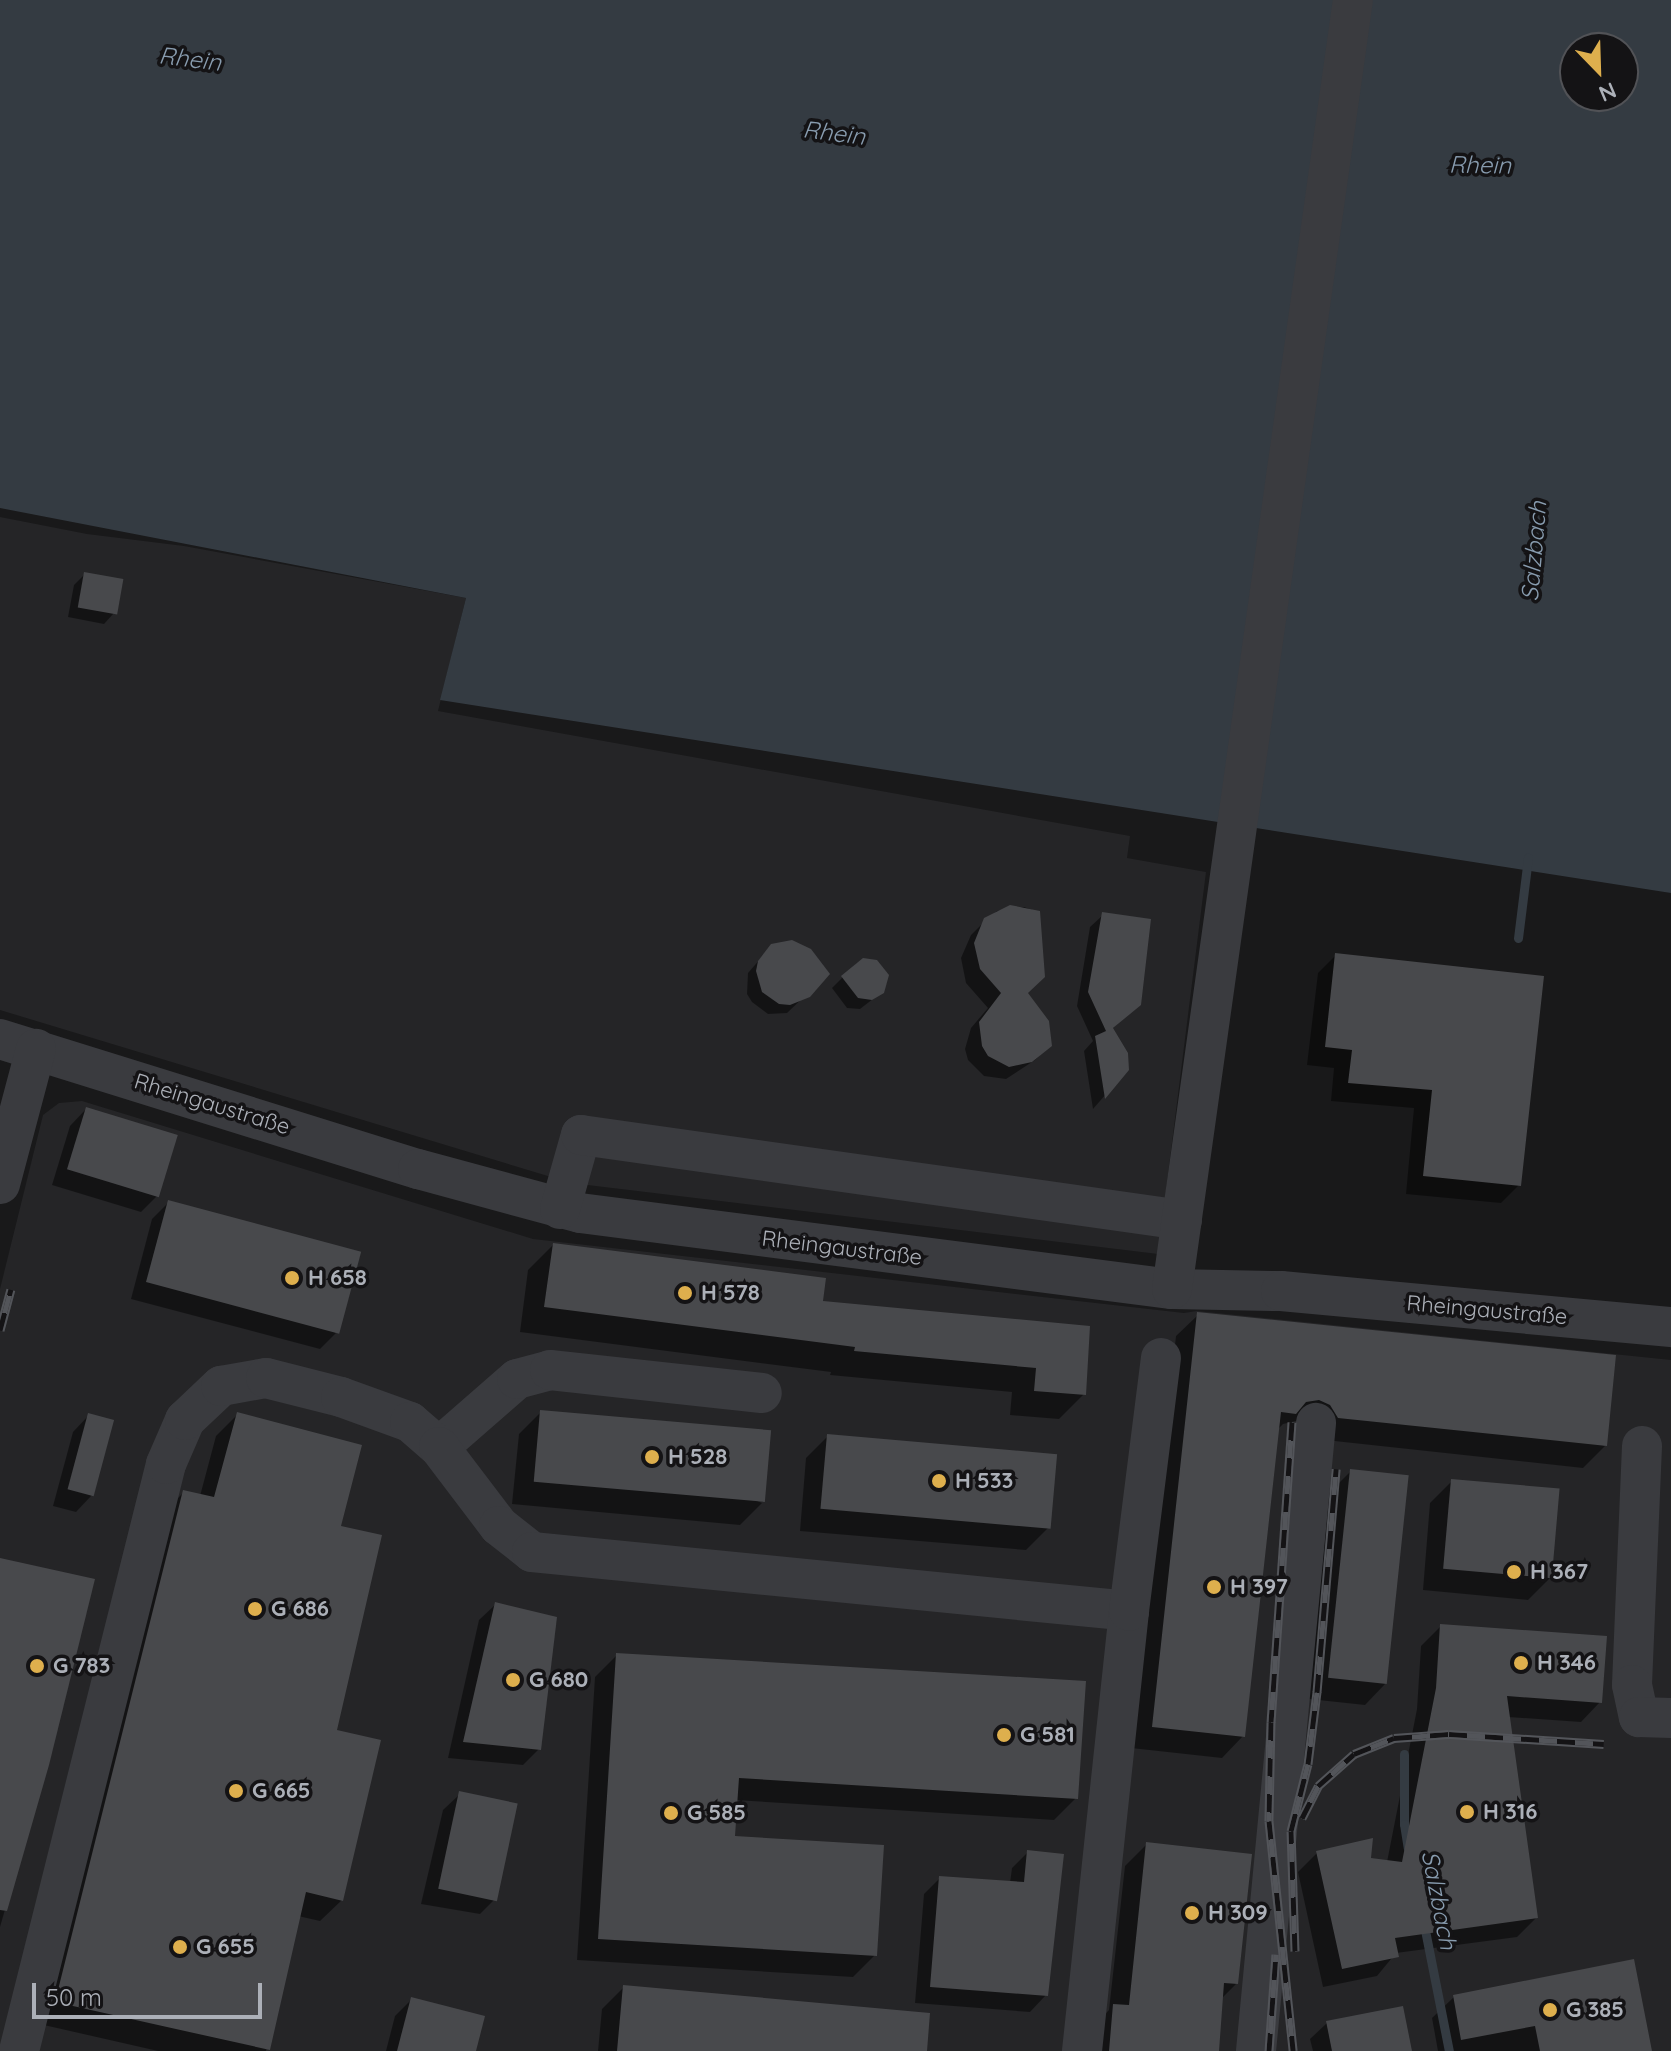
<!DOCTYPE html>
<meta charset="utf-8">
<style>
body{margin:0}
#map{position:relative;width:1671px;height:2051px;overflow:hidden;background:#19191a;font-family:Quicksand,sans-serif}
div>[style]{position:absolute}
[style*='--x']{left:calc(var(--x)*1px);top:calc(var(--y)*1px);width:calc(var(--w)*1px);rotate:calc(var(--a)*1deg)}
.built>*{inset:0;background:#252527}
.water>*{inset:0;background:#343b42}
.shadow>*{inset:0;background:#0007}
.stream>*{height:9px;margin:-4.5px;padding:0 4.5px;transform-origin:4.5px;border-radius:4.5px;background:#343b42}
.building>*{inset:0;background:#48494c;transform-origin:0 0}
.minor>*{height:40px;margin:-20px;padding:0 20px;transform-origin:20px;border-radius:20px;background:#3a3b3f}
.rail>*{height:9px;margin-top:-4.5px;transform-origin:0;background:repeating-linear-gradient(90deg,#141315 0 18px,#53555a 0 36px);box-sizing:border-box;border-block:2px solid #53555a}
.dots>*{width:22px;height:22px;translate:-50% -50%;box-sizing:border-box;border:4px solid #141315;border-radius:50%}
span{translate:-50% -50%;white-space:nowrap;text-align:center;line-height:1.15;-webkit-text-stroke:7px #141315;paint-order:stroke}
.street-label{font-size:22px;color:#acb0b8}
.poi-label{font-size:22px;color:#acb0b8;font-weight:700}
.left{translate:0 -50%;text-align:left}
.water-label{font-size:24px;color:#889caf;font-style:italic}
.north{position:absolute;left:1559px;top:32px;width:80px;height:80px;box-sizing:border-box;background:#141315;border:2px solid #515256;border-radius:50%;rotate:157deg;font-size:22px;font-weight:700;line-height:32px;text-align:center;color:#acb0b8}
.north::after{content:'';display:block;margin:auto;width:28px;height:36px;background:#deaf4d;clip-path:polygon(50% 0,100% 100%,50% 72%,0 100%)}
.scale{position:absolute;left:32px;top:1983px;width:230px;height:36px;box-sizing:border-box;border:4px solid #acb0b8;border-top:0;padding-left:10px;font-size:24px;line-height:28px;white-space:nowrap;color:#acb0b8;-webkit-text-stroke:6px #141315;paint-order:stroke}
</style>
<div id="map">
<div class="built">
<i style="clip-path:polygon(0 517px,87px 534px,184px 546px,466px 598px,438px 711px,1130px 836px,1127px 858px,1206px 872px,1158px 1254px,571px 1183px,0 1010px)"></i>
<i style="clip-path:polygon(82px 1101px,533px 1239px,1184px 1313px,1197px 1311px,1671px 1360px,1671px 2051px,0 2051px,0 1289px,43px 1115px,59px 1103px)"></i>
</div>
<div class="water">
<i style="clip-path:polygon(evenodd,0 0,1671px 0,1671px 893px,440px 700px,466px 598px,0 508px,0 0,1575px 48px,1623px 48px,1623px 96px,1575px 96px,1575px 48px)"></i>
</div>
<div class="shadow">
<i style="clip-path:polygon(85px 574px,114px 613px,104px 624px,68px 617px,74px 585px)"></i>
<i style="clip-path:polygon(1024px 907px,1038px 912px,1026px 994px,1050px 1046px,1035px 1060px,1006px 1079px,984px 1076px,968px 1060px,965px 1049px,971px 1028px,988px 1008px,966px 983px,961px 958px,971px 935px,986px 920px,997px 911px)"></i>
<i style="clip-path:polygon(1103px 915px,1139px 1004px,1112px 1029px,1127px 1070px,1093px 1109px,1084px 1051px,1093px 1041px,1077px 1006px,1090px 927px)"></i>
<i style="clip-path:polygon(1336px 955px,1519px 1185px,1501px 1203px,1406px 1194px,1414px 1108px,1331px 1101px,1334px 1068px,1307px 1065px,1318px 973px)"></i>
<i style="clip-path:polygon(761px 958px,828px 974px,787px 1013px,768px 1014px,752px 1002px,747px 994px,748px 973px)"></i>
<i style="clip-path:polygon(857px 963px,882px 992px,860px 1009px,847px 1008px,832px 988px)"></i>
<i style="clip-path:polygon(86px 1109px,158px 1195px,141px 1212px,52px 1185px,70px 1126px)"></i>
<i style="clip-path:polygon(169px 1202px,336px 1333px,320px 1349px,131px 1299px,152px 1219px)"></i>
<i style="clip-path:polygon(553px 1245px,821px 1302px,1088px 1328px,1084px 1394px,1059px 1419px,1010px 1415px,1012px 1392px,830px 1375px,831px 1372px,520px 1332px,528px 1270px)"></i>
<i style="clip-path:polygon(1198px 1315px,1605px 1446px,1583px 1468px,1316px 1439px,1296px 1421px,1283px 1424px,1277px 1430px,1243px 1736px,1222px 1758px,1131px 1748px,1176px 1336px)"></i>
<i style="clip-path:polygon(541px 1412px,762px 1503px,740px 1525px,512px 1504px,519px 1434px)"></i>
<i style="clip-path:polygon(238px 1414px,339px 1527px,334px 1731px,342px 1900px,320px 1921px,298px 1916px,266px 2051px,158px 2051px,35px 2023px,162px 1514px,184px 1492px,200px 1496px,216px 1436px)"></i>
<i style="clip-path:polygon(89px 1415px,92px 1495px,76px 1512px,53px 1506px,73px 1432px)"></i>
<i style="clip-path:polygon(828px 1436px,1048px 1528px,1026px 1550px,800px 1531px,806px 1458px)"></i>
<i style="clip-path:polygon(1351px 1471px,1386px 1683px,1365px 1705px,1309px 1699px,1329px 1493px)"></i>
<i style="clip-path:polygon(1452px 1481px,1550px 1578px,1528px 1600px,1423px 1590px,1430px 1503px)"></i>
<i style="clip-path:polygon(0 1560px,47px 1764px,0 1927px)"></i>
<i style="clip-path:polygon(496px 1604px,539px 1749px,523px 1765px,448px 1758px,479px 1620px)"></i>
<i style="clip-path:polygon(1441px 1626px,1600px 1702px,1581px 1722px,1508px 1717px,1536px 1918px,1517px 1937px,1396px 1953px,1377px 1976px,1323px 1987px,1298px 1872px,1317px 1853px,1387px 1862px,1417px 1709px,1421px 1646px)"></i>
<i style="clip-path:polygon(617px 1655px,1076px 1798px,1054px 1820px,735px 1800px,733px 1838px,875px 1955px,853px 1977px,577px 1960px,595px 1677px)"></i>
<i style="clip-path:polygon(460px 1794px,497px 1897px,480px 1914px,421px 1904px,443px 1810px)"></i>
<i style="clip-path:polygon(1147px 1844px,1236px 1984px,1221px 1999px,1217px 2051px,1090px 2051px,1092px 2028px,1109px 2010px,1125px 1866px)"></i>
<i style="clip-path:polygon(1028px 1852px,1046px 1995px,1030px 2012px,915px 2003px,924px 1894px,940px 1878px,1010px 1883px,1012px 1868px)"></i>
<i style="clip-path:polygon(624px 1987px,925px 2051px,598px 2051px,602px 2009px)"></i>
<i style="clip-path:polygon(1454px 1997px,1650px 2051px,1438px 2051px,1432px 2018px)"></i>
<i style="clip-path:polygon(411px 2000px,474px 2051px,386px 2051px,395px 2016px)"></i>
<i style="clip-path:polygon(1327px 2023px,1410px 2051px,1313px 2051px,1310px 2039px)"></i>
</div>
<div class="stream">
<i style="--x:1518;--y:938;--w:81;--a:-82.9"></i>
<i style="--x:1404;--y:1754;--w:70;--a:90"></i>
<i style="--x:1404;--y:1824;--w:24;--a:81"></i>
<i style="--x:1424;--y:1925;--w:128;--a:78.8"></i>
</div>
<div class="building">
<i style="left:84px;top:572px;width:40px;height:36px;rotate:10deg"></i>
<i style="clip-path:polygon(1010px 905px,1040px 911px,1045px 977px,1028px 993px,1049px 1021px,1052px 1046px,1032px 1062px,1009px 1067px,988px 1056px,982px 1046px,979px 1022px,1001px 993px,980px 969px,974px 943px,984px 918px)"></i>
<i style="clip-path:polygon(1102px 912px,1151px 919px,1141px 1005px,1113px 1028px,1128px 1053px,1129px 1070px,1105px 1099px,1095px 1036px,1106px 1031px,1088px 992px)"></i>
<i style="clip-path:polygon(792px 940px,811px 949px,830px 974px,810px 997px,790px 1005px,779px 1004px,762px 992px,756px 971px,758px 961px,771px 944px)"></i>
<i style="clip-path:polygon(1335px 953px,1544px 976px,1521px 1186px,1423px 1176px,1432px 1090px,1348px 1083px,1352px 1050px,1325px 1047px)"></i>
<i style="clip-path:polygon(863px 958px,877px 960px,889px 975px,884px 993px,872px 1000px,858px 998px,841px 976px)"></i>
<i style="left:86px;top:1107px;width:96px;height:65px;rotate:17deg"></i>
<i style="left:168px;top:1200px;width:200px;height:85px;rotate:15deg"></i>
<i style="clip-path:polygon(553px 1243px,826px 1278px,823px 1301px,1090px 1326px,1086px 1395px,1034px 1391px,1036px 1368px,854px 1351px,855px 1347px,544px 1307px)"></i>
<i style="clip-path:polygon(1197px 1312px,1616px 1355px,1607px 1446px,1338px 1418px,1330px 1405px,1319px 1400px,1306px 1402px,1296px 1414px,1281px 1412px,1245px 1737px,1152px 1727px)"></i>
<i style="left:540px;top:1410px;width:232px;height:72px;rotate:5deg"></i>
<i style="clip-path:polygon(237px 1412px,362px 1445px,341px 1526px,382px 1535px,337px 1730px,381px 1740px,343px 1901px,306px 1892px,270px 2050px,55px 2002px,183px 1490px,214px 1497px)"></i>
<i style="left:88px;top:1413px;width:27px;height:79px;rotate:15deg"></i>
<i style="left:827px;top:1434px;width:231px;height:75px;rotate:5deg"></i>
<i style="left:1350px;top:1469px;width:59px;height:210px;rotate:6deg"></i>
<i style="left:1451px;top:1479px;width:109px;height:90px;rotate:5deg"></i>
<i style="clip-path:polygon(0 1558px,95px 1579px,49px 1765px,7px 1911px,0 1910px)"></i>
<i style="clip-path:polygon(495px 1602px,557px 1617px,541px 1750px,463px 1742px)"></i>
<i style="clip-path:polygon(1440px 1624px,1607px 1636px,1602px 1703px,1507px 1696px,1538px 1918px,1395px 1938px,1399px 1957px,1342px 1969px,1316px 1851px,1373px 1838px,1371px 1858px,1402px 1862px,1436px 1688px)"></i>
<i style="clip-path:polygon(616px 1653px,1086px 1681px,1078px 1799px,739px 1778px,735px 1836px,884px 1845px,877px 1956px,598px 1939px)"></i>
<i style="left:459px;top:1791px;width:60px;height:100px;rotate:12deg"></i>
<i style="clip-path:polygon(1146px 1842px,1252px 1854px,1238px 1984px,1224px 1983px,1219px 2051px,1109px 2051px,1113px 2004px,1129px 2005px)"></i>
<i style="clip-path:polygon(1027px 1850px,1064px 1854px,1048px 1996px,930px 1987px,939px 1876px,1024px 1882px)"></i>
<i style="clip-path:polygon(1634px 1959px,1652px 2051px,1540px 2051px,1535px 2026px,1461px 2040px,1453px 1995px)"></i>
<i style="clip-path:polygon(623px 1985px,930px 2013px,927px 2051px,617px 2051px)"></i>
<i style="clip-path:polygon(411px 1997px,485px 2016px,476px 2051px,397px 2051px)"></i>
<i style="clip-path:polygon(1403px 2006px,1412px 2051px,1332px 2051px,1326px 2021px)"></i>
</div>
<div class="minor">
<i style="--x:0;--y:1039;--w:438;--a:17.3"></i>
<i style="--x:418;--y:1169;--w:168;--a:15.2"></i>
<i style="--x:580;--y:1213;--w:597;--a:7.32"></i>
<i style="--x:1172;--y:1289;--w:109;--a:1.1"></i>
<i style="--x:1281;--y:1291;--w:392;--a:5.3"></i>
<i style="--x:0;--y:1184;--w:140;--a:-75.1"></i>
<i style="--x:560;--y:1209;--w:77;--a:-74.2"></i>
<i style="--x:581;--y:1135;--w:607;--a:8.05"></i>
<i style="--x:1172;--y:1289;--w:1302;--a:-82.01"></i>
<i style="--x:1642;--y:1446;--w:239;--a:92.4"></i>
<i style="--x:1632;--y:1685;--w:33;--a:78"></i>
<i style="--x:1639;--y:1717;--w:32;--a:2"></i>
<i style="--x:439;--y:1447;--w:103;--a:-41.1"></i>
<i style="--x:517;--y:1379;--w:34;--a:-15"></i>
<i style="--x:550;--y:1370;--w:213;--a:6.2"></i>
<i style="--x:19;--y:2051;--w:605;--a:-75.94"></i>
<i style="--x:166;--y:1464;--w:48;--a:-66.6"></i>
<i style="--x:185;--y:1420;--w:50;--a:-43.4"></i>
<i style="--x:221;--y:1386;--w:46;--a:-10.1"></i>
<i style="--x:266;--y:1378;--w:77;--a:14.2"></i>
<i style="--x:341;--y:1397;--w:73;--a:19.9"></i>
<i style="--x:410;--y:1422;--w:38;--a:41"></i>
<i style="--x:439;--y:1447;--w:99;--a:52.8"></i>
<i style="--x:499;--y:1526;--w:42;--a:38.2"></i>
<i style="--x:532;--y:1552;--w:600;--a:5.64"></i>
<i style="--x:1082;--y:2051;--w:443;--a:-83.9"></i>
<i style="--x:1129;--y:1611;--w:255;--a:-82.8"></i>
<i style="--x:1256;--y:2051;--w:631;--a:-84.54"></i>
</div>
<div class="rail">
<i style="--x:0;--y:1330;--w:42;--a:-75"></i>
<i style="--x:1292;--y:1422;--w:301;--a:94"></i>
<i style="--x:1271;--y:1722;--w:99;--a:91.2"></i>
<i style="--x:1269;--y:1821;--w:231;--a:84"></i>
<i style="--x:1302;--y:1818;--w:36;--a:-63"></i>
<i style="--x:1318;--y:1786;--w:48;--a:-41.6"></i>
<i style="--x:1354;--y:1754;--w:43;--a:-21.8"></i>
<i style="--x:1394;--y:1738;--w:55;--a:-4.2"></i>
<i style="--x:1449;--y:1734;--w:155;--a:3.7"></i>
<i style="--x:1295;--y:1951;--w:120;--a:-91.9"></i>
<i style="--x:1291;--y:1831;--w:69;--a:-75.8"></i>
<i style="--x:1308;--y:1764;--w:73;--a:-82.9"></i>
<i style="--x:1317;--y:1692;--w:224;--a:-85.1"></i>
<i style="--x:1269;--y:2051;--w:97;--a:-85.9"></i>
</div>
<div class="dots">
<i style="left:292px;top:1278px;background:#deaf4d"></i>
<i style="left:685px;top:1293px;background:#deaf4d"></i>
<i style="left:652px;top:1457px;background:#deaf4d"></i>
<i style="left:939px;top:1481px;background:#deaf4d"></i>
<i style="left:1514px;top:1572px;background:#deaf4d"></i>
<i style="left:1214px;top:1587px;background:#deaf4d"></i>
<i style="left:255px;top:1609px;background:#deaf4d"></i>
<i style="left:1521px;top:1663px;background:#deaf4d"></i>
<i style="left:37px;top:1666px;background:#deaf4d"></i>
<i style="left:513px;top:1680px;background:#deaf4d"></i>
<i style="left:1004px;top:1735px;background:#deaf4d"></i>
<i style="left:236px;top:1791px;background:#deaf4d"></i>
<i style="left:1467px;top:1812px;background:#deaf4d"></i>
<i style="left:671px;top:1813px;background:#deaf4d"></i>
<i style="left:1192px;top:1913px;background:#deaf4d"></i>
<i style="left:180px;top:1947px;background:#deaf4d"></i>
<i style="left:1550px;top:2010px;background:#deaf4d"></i>
</div>
<div class="street-label">
<span style="left:212px;top:1104px;rotate:17deg">Rheingaustraße</span>
<span style="left:842px;top:1248px;rotate:7deg">Rheingaustraße</span>
<span style="left:1487px;top:1310px;rotate:5deg">Rheingaustraße</span>
</div>
<div class="poi-label">
<span class="left" style="left:308px;top:1278px">H 658</span>
<span class="left" style="left:701px;top:1293px">H 578</span>
<span class="left" style="left:668px;top:1457px">H 528</span>
<span class="left" style="left:955px;top:1481px">H 533</span>
<span class="left" style="left:1530px;top:1572px">H 367</span>
<span class="left" style="left:1230px;top:1587px">H 397</span>
<span class="left" style="left:271px;top:1609px">G 686</span>
<span class="left" style="left:1537px;top:1663px">H 346</span>
<span class="left" style="left:53px;top:1666px">G 783</span>
<span class="left" style="left:529px;top:1680px">G 680</span>
<span class="left" style="left:1020px;top:1735px">G 581</span>
<span class="left" style="left:252px;top:1791px">G 665</span>
<span class="left" style="left:1483px;top:1812px">H 316</span>
<span class="left" style="left:687px;top:1813px">G 585</span>
<span class="left" style="left:1208px;top:1913px">H 309</span>
<span class="left" style="left:196px;top:1947px">G 655</span>
<span class="left" style="left:1566px;top:2010px">G 385</span>
</div>
<div class="water-label">
<span style="left:190px;top:59px;rotate:7deg">Rhein</span>
<span style="left:834px;top:133px;rotate:7deg">Rhein</span>
<span style="left:1480px;top:165px;rotate:1deg">Rhein</span>
<span style="left:1534px;top:551px;rotate:-85deg">Salzbach</span>
<span style="left:1439px;top:1900px;rotate:79deg">Salzbach</span>
</div>
<div class="north">N</div>
<div class="scale">50 m</div>
</div>
